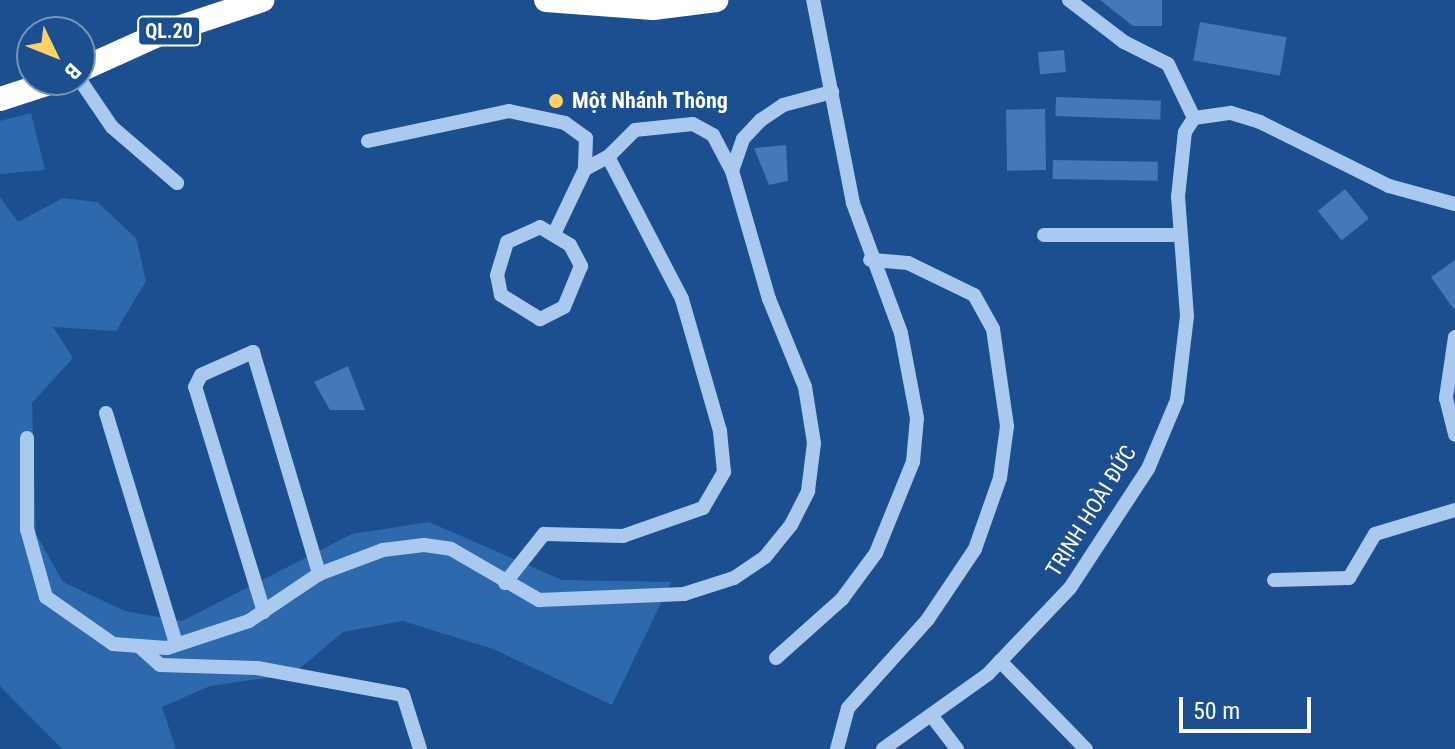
<!DOCTYPE html>
<meta charset="utf-8">
<style>
body{margin:0}
#map{position:relative;width:1455px;height:749px;overflow:hidden;background:#1b4f8f;font-family:"Roboto Condensed",sans-serif}
div>[style]{position:absolute}
[style*='--x']{left:calc(var(--x)*1px);top:calc(var(--y)*1px);width:calc(var(--w)*1px);rotate:calc(var(--a)*1deg)}
.green>*{inset:0;background:#2e69ad}
.building>*{inset:0;background:#4478b7;transform-origin:0 0}
.minor>*{height:14px;margin:-7px;padding:0 7px;transform-origin:7px;border-radius:7px;background:#a9c9ee}
.highway>*{height:24px;margin:-12px;padding:0 12px;transform-origin:12px;border-radius:12px;background:#fff}
.dots>*{width:22px;height:22px;translate:-50% -50%;box-sizing:border-box;border:4px solid #1b4f8f;border-radius:50%}
span{translate:-50% -50%;white-space:nowrap;text-align:center;line-height:1.15;-webkit-text-stroke:8px #1b4f8f;paint-order:stroke}
.shield-label span{padding:2px 6px;background:#1b4f8f;border:2px solid;border-radius:6px;-webkit-text-stroke-width:0}
.shield-label{font-size:20px;color:#fff;font-weight:700}
.poi-label{font-size:22px;color:#fff;font-weight:700}
.left{translate:0 -50%;text-align:left}
.street-label{font-size:22px;color:#fff}
.north{position:absolute;left:16px;top:16px;width:80px;height:80px;box-sizing:border-box;background:#1b4f8f;border:2px solid #7695bc;border-radius:50%;rotate:133deg;font-size:22px;font-weight:700;line-height:32px;text-align:center;color:#fff}
.north::after{content:'';display:block;margin:auto;width:28px;height:36px;background:#ffd166;clip-path:polygon(50% 0,100% 100%,50% 72%,0 100%)}
.scale{position:absolute;left:1179px;top:697px;width:132px;height:36px;box-sizing:border-box;border:4px solid #fff;border-top:0;padding-left:10px;font-size:24px;line-height:28px;white-space:nowrap;color:#fff;-webkit-text-stroke:6px #1b4f8f;paint-order:stroke}
</style>
<div id="map">
<div class="green">
<i style="clip-path:polygon(31px 113px,45px 170px,0 174px,0 121px)"></i>
<i style="clip-path:polygon(0 197px,18px 222px,63px 198px,97px 202px,136px 238px,146px 281px,116px 331px,53px 327px,73px 358px,32px 403px,36px 534px,63px 582px,125px 611px,182px 621px,352px 534px,429px 522px,562px 580px,671px 582px,612px 705px,493px 649px,403px 621px,343px 632px,293px 674px,210px 686px,162px 707px,176px 749px,62px 749px,0 686px)"></i>
</div>
<div class="building">
<i style="clip-path:polygon(1100px 0,1162px 0,1162px 26px,1133px 26px)"></i>
<i style="left:1200px;top:22px;width:88px;height:39px;rotate:10deg"></i>
<i style="left:1064px;top:50px;width:22px;height:26px;rotate:85deg"></i>
<i style="left:1056px;top:97px;width:105px;height:19px;rotate:2deg"></i>
<i style="left:1045px;top:109px;width:61px;height:39px;rotate:89deg"></i>
<i style="clip-path:polygon(786px 145px,788px 181px,769px 185px,754px 148px)"></i>
<i style="left:1053px;top:160px;width:105px;height:19px;rotate:1deg"></i>
<i style="left:1345px;top:189px;width:38px;height:35px;rotate:51deg"></i>
<i style="clip-path:polygon(1455px 260px,1455px 311px,1431px 277px)"></i>
<i style="clip-path:polygon(348px 366px,365px 410px,330px 410px,314px 382px)"></i>
</div>
<div class="minor">
<i style="--x:1069;--y:0;--w:69;--a:37.4"></i>
<i style="--x:1124;--y:42;--w:49;--a:26.6"></i>
<i style="--x:1168;--y:64;--w:60;--a:64.3"></i>
<i style="--x:80;--y:80;--w:57;--a:55.8"></i>
<i style="--x:112;--y:127;--w:86;--a:40.7"></i>
<i style="--x:368;--y:141;--w:144;--a:-12"></i>
<i style="--x:509;--y:111;--w:57;--a:12.1"></i>
<i style="--x:565;--y:123;--w:26;--a:36"></i>
<i style="--x:586;--y:138;--w:31;--a:92"></i>
<i style="--x:585;--y:169;--w:26;--a:-28"></i>
<i style="--x:540;--y:227;--w:35;--a:31"></i>
<i style="--x:570;--y:245;--w:24;--a:62"></i>
<i style="--x:581;--y:266;--w:44;--a:112.5"></i>
<i style="--x:564;--y:307;--w:27;--a:153"></i>
<i style="--x:540;--y:319;--w:46;--a:-148.4"></i>
<i style="--x:501;--y:295;--w:20;--a:-101"></i>
<i style="--x:497;--y:275;--w:34;--a:-73"></i>
<i style="--x:507;--y:242;--w:36;--a:-24"></i>
<i style="--x:555;--y:232;--w:70;--a:-64.5"></i>
<i style="--x:1044;--y:235;--w:132;--a:0"></i>
<i style="--x:1455;--y:337;--w:62;--a:98.4"></i>
<i style="--x:1446;--y:398;--w:38;--a:76"></i>
<i style="--x:106;--y:413;--w:241;--a:73.1"></i>
<i style="--x:27;--y:438;--w:91;--a:90"></i>
<i style="--x:27;--y:529;--w:71;--a:74.4"></i>
<i style="--x:46;--y:597;--w:82;--a:35"></i>
<i style="--x:113;--y:644;--w:54;--a:4.2"></i>
<i style="--x:167;--y:648;--w:86;--a:-18.2"></i>
<i style="--x:249;--y:621;--w:84;--a:-33.9"></i>
<i style="--x:319;--y:574;--w:68;--a:-20.6"></i>
<i style="--x:383;--y:550;--w:41;--a:-7"></i>
<i style="--x:424;--y:545;--w:27;--a:8"></i>
<i style="--x:451;--y:549;--w:102;--a:30.1"></i>
<i style="--x:539;--y:600;--w:145;--a:-2.4"></i>
<i style="--x:684;--y:594;--w:52;--a:-17.7"></i>
<i style="--x:734;--y:578;--w:37;--a:-34"></i>
<i style="--x:765;--y:557;--w:41;--a:-50.9"></i>
<i style="--x:791;--y:525;--w:38;--a:-63"></i>
<i style="--x:808;--y:491;--w:48;--a:-82.9"></i>
<i style="--x:814;--y:443;--w:57;--a:-99.1"></i>
<i style="--x:805;--y:387;--w:95;--a:-112.2"></i>
<i style="--x:769;--y:299;--w:133;--a:-106.1"></i>
<i style="--x:732;--y:171;--w:34;--a:-71"></i>
<i style="--x:743;--y:139;--w:26;--a:-47"></i>
<i style="--x:761;--y:120;--w:27;--a:-34"></i>
<i style="--x:783;--y:105;--w:51;--a:-14.9"></i>
<i style="--x:1274;--y:580;--w:75;--a:-1.5"></i>
<i style="--x:1349;--y:578;--w:51;--a:-59.4"></i>
<i style="--x:1375;--y:534;--w:84;--a:-16.7"></i>
<i style="--x:505;--y:583;--w:63;--a:-51.5"></i>
<i style="--x:544;--y:534;--w:79;--a:1.5"></i>
<i style="--x:623;--y:536;--w:85;--a:-19.3"></i>
<i style="--x:703;--y:508;--w:42;--a:-59.7"></i>
<i style="--x:724;--y:472;--w:41;--a:-95.6"></i>
<i style="--x:720;--y:431;--w:137;--a:-106.1"></i>
<i style="--x:682;--y:299;--w:160;--a:-117.5"></i>
<i style="--x:608;--y:157;--w:38;--a:-45"></i>
<i style="--x:635;--y:130;--w:58;--a:-5.9"></i>
<i style="--x:693;--y:124;--w:23;--a:29"></i>
<i style="--x:713;--y:135;--w:41;--a:62.2"></i>
<i style="--x:264;--y:612;--w:235;--a:-107"></i>
<i style="--x:195;--y:387;--w:13;--a:-63"></i>
<i style="--x:201;--y:375;--w:57;--a:-23.9"></i>
<i style="--x:253;--y:352;--w:232;--a:73.4"></i>
<i style="--x:139;--y:646;--w:28;--a:42"></i>
<i style="--x:160;--y:665;--w:97;--a:1.8"></i>
<i style="--x:257;--y:668;--w:148;--a:10.5"></i>
<i style="--x:403;--y:695;--w:57;--a:72.5"></i>
<i style="--x:776;--y:658;--w:89;--a:-41.8"></i>
<i style="--x:842;--y:599;--w:57;--a:-53.5"></i>
<i style="--x:876;--y:553;--w:98;--a:-67.9"></i>
<i style="--x:913;--y:462;--w:44;--a:-84.8"></i>
<i style="--x:917;--y:418;--w:86;--a:-100.7"></i>
<i style="--x:901;--y:333;--w:139;--a:-110.3"></i>
<i style="--x:853;--y:203;--w:207;--a:-101.1"></i>
<i style="--x:1000;--y:661;--w:123;--a:45.7"></i>
<i style="--x:931;--y:715;--w:43;--a:52.6"></i>
<i style="--x:837;--y:749;--w:42;--a:-75"></i>
<i style="--x:848;--y:708;--w:120;--a:-48"></i>
<i style="--x:928;--y:619;--w:84;--a:-56.1"></i>
<i style="--x:975;--y:549;--w:75;--a:-70.6"></i>
<i style="--x:1000;--y:478;--w:52;--a:-82.3"></i>
<i style="--x:1007;--y:426;--w:98;--a:-98.2"></i>
<i style="--x:993;--y:329;--w:39;--a:-119"></i>
<i style="--x:974;--y:295;--w:73;--a:-154.1"></i>
<i style="--x:908;--y:263;--w:38;--a:-175"></i>
<i style="--x:883;--y:749;--w:129;--a:-35.5"></i>
<i style="--x:988;--y:674;--w:119;--a:-46.4"></i>
<i style="--x:1070;--y:588;--w:142;--a:-56.8"></i>
<i style="--x:1148;--y:469;--w:75;--a:-67.2"></i>
<i style="--x:1177;--y:400;--w:85;--a:-83.2"></i>
<i style="--x:1187;--y:316;--w:119;--a:-94.3"></i>
<i style="--x:1178;--y:197;--w:65;--a:-83.9"></i>
<i style="--x:1185;--y:132;--w:17;--a:-57"></i>
<i style="--x:1194;--y:118;--w:37;--a:-8"></i>
<i style="--x:1231;--y:113;--w:30;--a:17"></i>
<i style="--x:1260;--y:122;--w:144;--a:26.4"></i>
<i style="--x:1389;--y:186;--w:68;--a:15.3"></i>
</div>
<div class="highway">
<i style="--x:546;--y:0;--w:107;--a:4.3"></i>
<i style="--x:653;--y:8;--w:64;--a:-7.2"></i>
<i style="--x:80;--y:70;--w:88;--a:-24.2"></i>
<i style="--x:160;--y:34;--w:108;--a:-18.4"></i>
<i style="--x:0;--y:99;--w:62;--a:-17.9"></i>
</div>
<div class="dots">
<i style="left:556px;top:101px;background:#ffd166"></i>
</div>
<div class="shield-label">
<span style="left:169px;top:31px">QL.20</span>
</div>
<div class="poi-label">
<span class="left" style="left:572px;top:101px">Một Nhánh Thông</span>
</div>
<div class="street-label">
<span style="left:1091px;top:511px;rotate:-58deg">TRỊNH HOÀI ĐỨC</span>
</div>
<div class="north">B</div>
<div class="scale">50 m</div>
</div>
